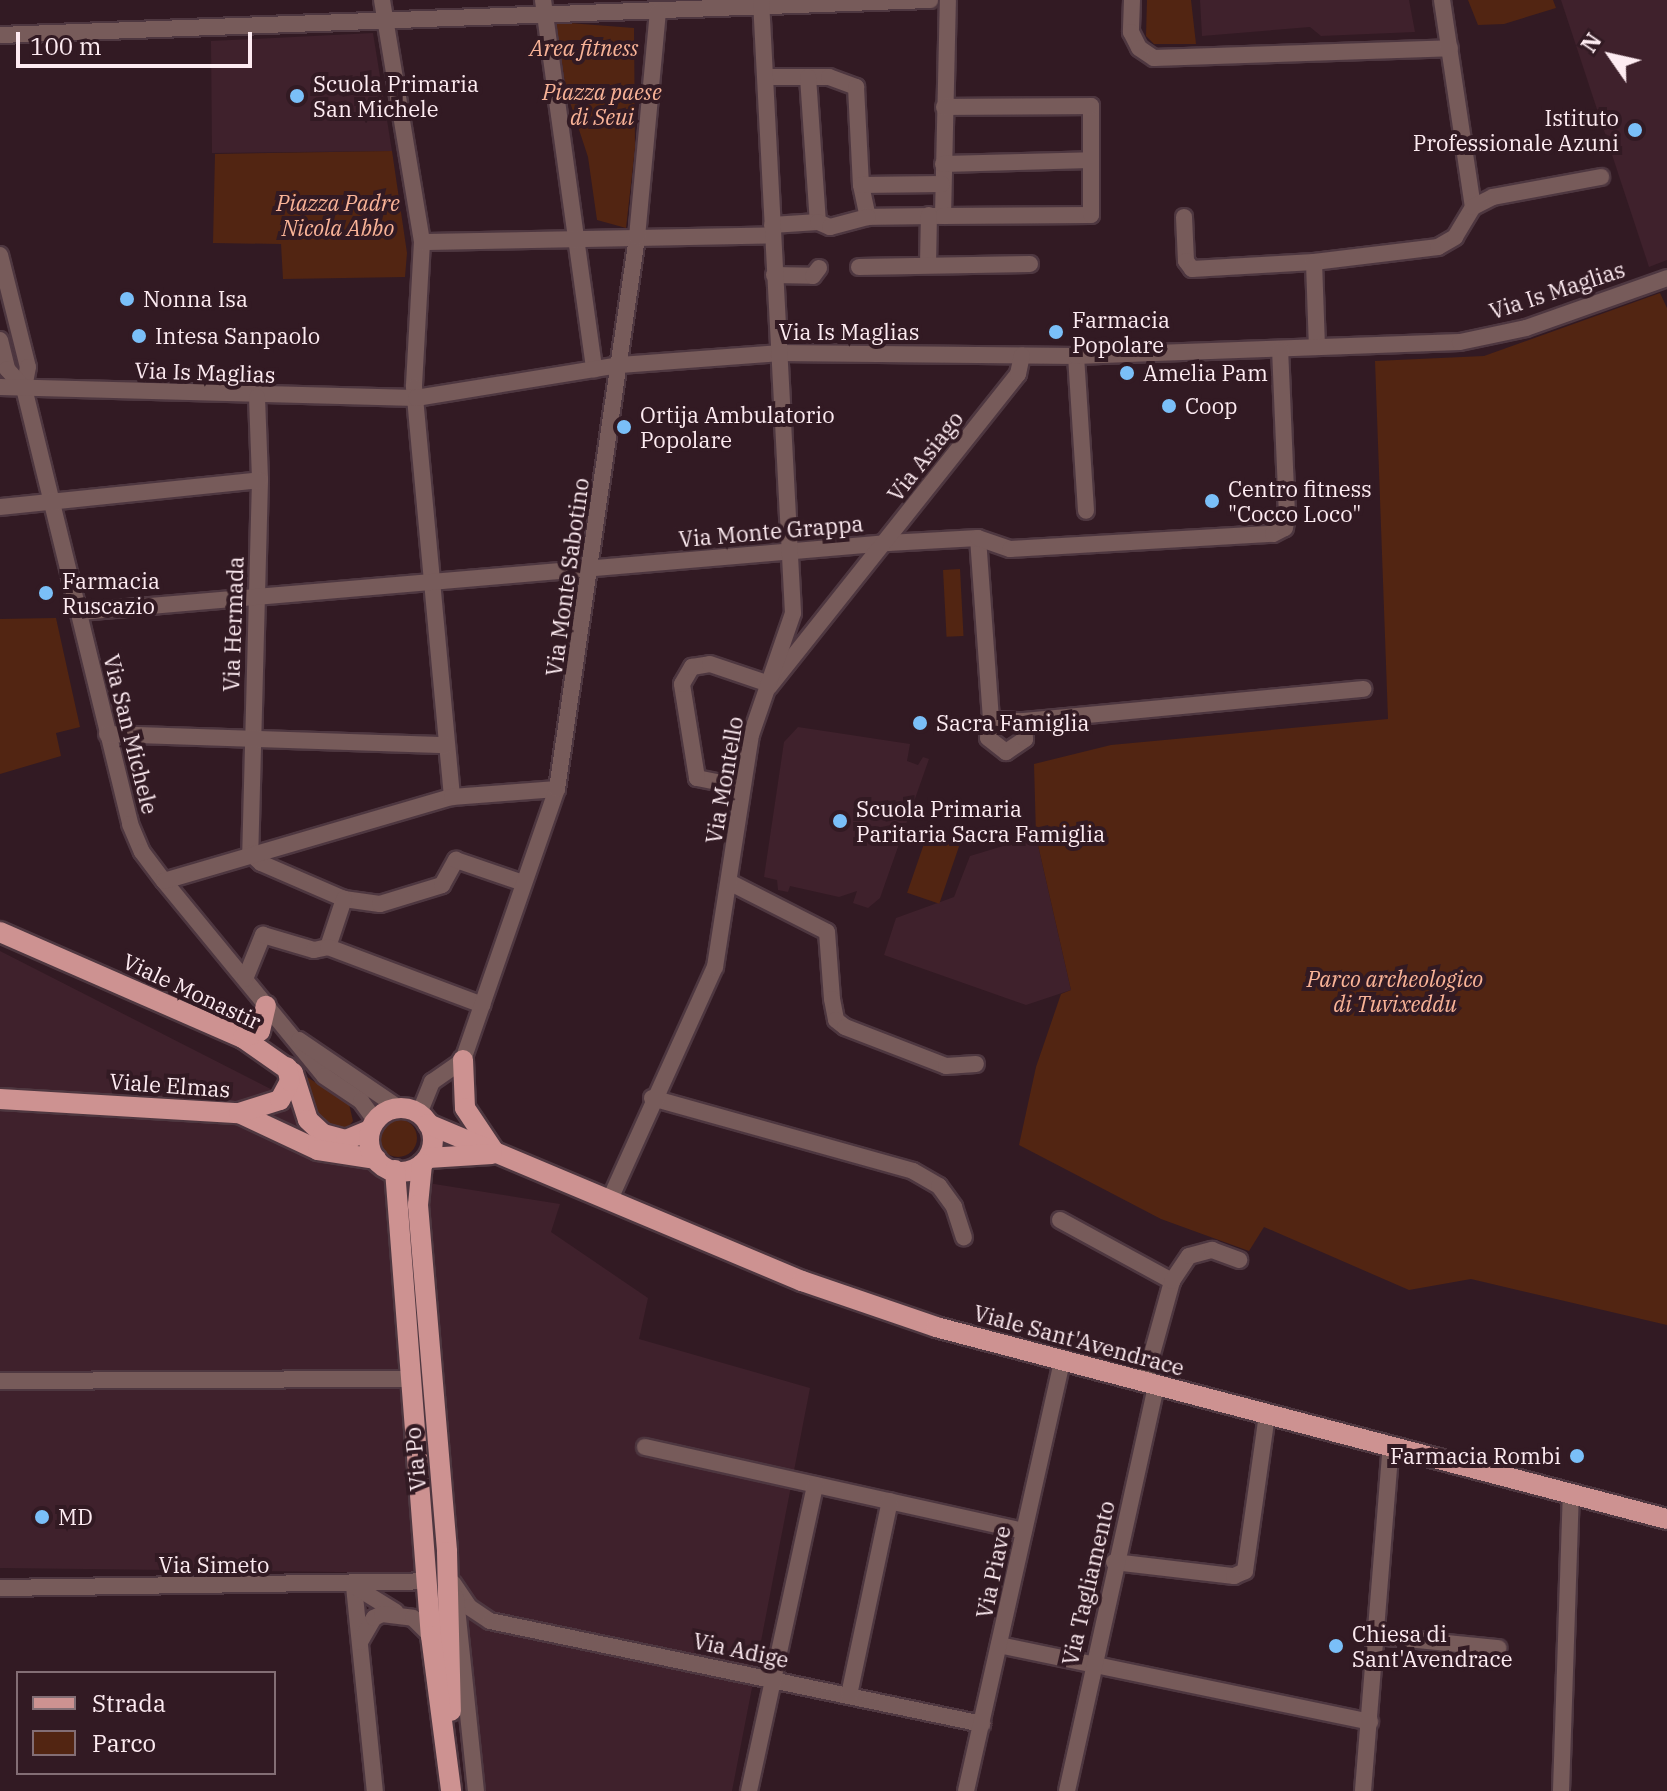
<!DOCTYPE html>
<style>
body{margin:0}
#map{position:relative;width:1667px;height:1791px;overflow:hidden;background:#321a23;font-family:"IBM Plex Serif",serif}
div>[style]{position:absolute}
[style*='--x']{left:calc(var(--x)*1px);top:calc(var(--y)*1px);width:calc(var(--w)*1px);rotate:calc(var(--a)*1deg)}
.built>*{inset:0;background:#3f212c}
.green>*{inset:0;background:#522512;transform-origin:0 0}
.round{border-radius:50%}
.roads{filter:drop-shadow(2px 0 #4e3740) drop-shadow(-2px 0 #4e3740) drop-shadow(0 2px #4e3740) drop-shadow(0 -2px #4e3740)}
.minor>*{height:16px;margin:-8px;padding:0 8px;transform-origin:8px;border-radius:8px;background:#775b5a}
.major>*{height:20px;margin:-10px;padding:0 10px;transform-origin:10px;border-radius:10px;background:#cd9291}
.major>.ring{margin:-10px;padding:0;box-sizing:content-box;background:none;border:20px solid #cd9291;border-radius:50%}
.dots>*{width:22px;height:22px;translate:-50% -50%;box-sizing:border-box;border:4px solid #321a23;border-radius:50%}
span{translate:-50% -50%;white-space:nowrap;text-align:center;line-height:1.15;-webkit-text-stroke:8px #321a23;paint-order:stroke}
.park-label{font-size:22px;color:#f9b397;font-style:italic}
.poi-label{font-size:22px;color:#fdebf1}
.left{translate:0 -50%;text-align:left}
.right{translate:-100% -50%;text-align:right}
.street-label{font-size:22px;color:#fdebf1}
.legend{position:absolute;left:16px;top:1671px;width:260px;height:104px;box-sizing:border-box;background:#321a23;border:2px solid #836e75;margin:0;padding:10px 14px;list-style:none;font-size:24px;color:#fdebf1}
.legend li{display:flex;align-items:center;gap:16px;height:40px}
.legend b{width:40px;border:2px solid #836e75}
.north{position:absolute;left:1571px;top:16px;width:80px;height:80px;-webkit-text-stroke:6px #321a23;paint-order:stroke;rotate:304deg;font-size:22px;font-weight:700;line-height:32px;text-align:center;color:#fdebf1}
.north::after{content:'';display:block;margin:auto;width:28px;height:36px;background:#fdebf1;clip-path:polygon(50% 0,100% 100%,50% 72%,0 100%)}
.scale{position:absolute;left:16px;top:32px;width:236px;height:36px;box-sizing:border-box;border:4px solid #fdebf1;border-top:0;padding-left:10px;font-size:24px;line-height:28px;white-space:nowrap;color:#fdebf1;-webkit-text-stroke:6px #321a23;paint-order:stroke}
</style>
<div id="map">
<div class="built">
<i style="clip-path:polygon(1200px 0,1409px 0,1415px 32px,1321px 36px,1310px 27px,1202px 36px)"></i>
<i style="clip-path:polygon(1561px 0,1667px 0,1667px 260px,1649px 267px)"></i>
<i style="clip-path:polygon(373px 33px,392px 151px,212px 153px,211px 41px)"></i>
<i style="clip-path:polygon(798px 727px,910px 744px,907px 761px,918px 765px,923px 757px,929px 759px,880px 898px,868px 908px,853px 903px,857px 891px,839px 897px,790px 886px,788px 892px,778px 890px,777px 880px,764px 877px,784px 742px)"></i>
<i style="clip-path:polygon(1036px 836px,1071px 990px,1026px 1005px,884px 955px,896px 918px,954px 897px,970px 856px)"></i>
<i style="clip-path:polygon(0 951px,363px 1136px,368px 1155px,390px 1177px,560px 1204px,551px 1232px,648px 1298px,639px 1339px,810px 1388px,732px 1791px,481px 1791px,422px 1573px,0 1568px)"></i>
</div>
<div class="green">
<i style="clip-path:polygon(1147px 0,1191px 0,1196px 44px,1154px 44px,1146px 36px)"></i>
<i style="clip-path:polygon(1468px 0,1553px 0,1556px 8px,1504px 24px,1478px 25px)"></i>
<i style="clip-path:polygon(556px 22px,634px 28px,635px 148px,626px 228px,597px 220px,588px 157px,566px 90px)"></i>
<i style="clip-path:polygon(392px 151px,407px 253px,405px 277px,283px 279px,281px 244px,213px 243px,215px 154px)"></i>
<i style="clip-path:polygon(1660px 293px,1667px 308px,1667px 1325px,1471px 1279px,1409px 1290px,1264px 1227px,1249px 1251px,1161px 1219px,1019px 1145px,1036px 1067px,1061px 994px,1071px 990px,1036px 836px,1034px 764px,1111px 745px,1388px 719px,1375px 361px,1484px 356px)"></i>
<i style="left:960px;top:569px;width:67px;height:17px;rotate:87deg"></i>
<i style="clip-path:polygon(56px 618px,80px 727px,56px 733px,61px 756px,0 774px,0 619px)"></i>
<i style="left:927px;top:835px;width:34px;height:61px;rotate:19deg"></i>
<i style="clip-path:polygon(304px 1075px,349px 1104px,353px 1121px,347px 1128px,335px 1131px,313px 1111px)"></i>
<i class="round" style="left:379px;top:1119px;width:38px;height:38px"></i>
</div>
<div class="roads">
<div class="minor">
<i style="--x:382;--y:0;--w:245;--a:80.6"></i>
<i style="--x:422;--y:242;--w:145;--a:93.2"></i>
<i style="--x:414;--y:387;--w:412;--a:84.7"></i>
<i style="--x:543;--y:0;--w:373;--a:82.1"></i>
<i style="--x:1132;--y:0;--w:32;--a:92"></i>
<i style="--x:1131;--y:32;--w:18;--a:63"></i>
<i style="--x:1139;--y:48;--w:18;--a:34"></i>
<i style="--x:1154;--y:58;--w:296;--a:-1.9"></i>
<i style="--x:1442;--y:0;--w:209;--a:81.5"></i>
<i style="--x:0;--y:35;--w:931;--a:-2.16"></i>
<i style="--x:766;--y:77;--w:63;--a:0"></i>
<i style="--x:829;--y:77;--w:29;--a:20"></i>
<i style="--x:856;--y:87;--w:98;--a:87.1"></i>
<i style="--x:861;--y:185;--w:33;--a:78"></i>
<i style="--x:868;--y:217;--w:75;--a:-0.8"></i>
<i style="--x:943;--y:216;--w:216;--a:-88.7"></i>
<i style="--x:808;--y:77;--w:145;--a:86.1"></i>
<i style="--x:943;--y:164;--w:148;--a:-1.5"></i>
<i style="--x:861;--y:185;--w:81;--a:-0.7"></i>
<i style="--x:943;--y:216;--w:148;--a:-0.4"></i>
<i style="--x:1091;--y:215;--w:109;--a:-90"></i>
<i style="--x:1091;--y:106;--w:147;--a:179.6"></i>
<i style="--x:1184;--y:217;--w:44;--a:87.4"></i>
<i style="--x:1186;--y:261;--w:10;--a:53"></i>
<i style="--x:1192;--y:269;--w:122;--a:-3.3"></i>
<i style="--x:1314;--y:262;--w:125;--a:-6.9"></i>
<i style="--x:1438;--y:247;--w:20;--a:-30"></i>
<i style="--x:1455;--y:237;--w:35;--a:-59"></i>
<i style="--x:1473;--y:207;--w:22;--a:-27"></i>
<i style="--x:1493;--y:197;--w:110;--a:-10.5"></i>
<i style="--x:772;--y:225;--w:46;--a:-3.7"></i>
<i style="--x:818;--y:222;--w:13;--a:23"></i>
<i style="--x:830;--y:227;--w:39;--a:-15"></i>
<i style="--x:422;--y:242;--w:350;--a:-1.1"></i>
<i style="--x:0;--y:255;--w:115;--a:76"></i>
<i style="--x:28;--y:367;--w:21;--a:101"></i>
<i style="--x:24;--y:388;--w:449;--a:76.3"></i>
<i style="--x:130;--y:824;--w:30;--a:67"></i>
<i style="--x:142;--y:852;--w:36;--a:53"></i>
<i style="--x:164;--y:881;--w:252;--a:50.6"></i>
<i style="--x:324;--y:1076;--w:45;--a:34"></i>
<i style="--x:361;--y:1101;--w:24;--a:54"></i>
<i style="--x:1314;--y:262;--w:85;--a:88"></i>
<i style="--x:928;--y:265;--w:50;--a:-88.9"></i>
<i style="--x:859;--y:267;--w:171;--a:-1"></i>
<i style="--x:774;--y:275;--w:39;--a:1"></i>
<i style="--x:813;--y:276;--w:10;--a:-53"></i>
<i style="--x:0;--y:340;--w:30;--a:76"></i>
<i style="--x:7;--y:369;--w:25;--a:48"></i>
<i style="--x:1076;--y:356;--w:155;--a:86.3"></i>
<i style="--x:0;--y:387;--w:416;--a:1.5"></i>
<i style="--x:416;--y:398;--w:207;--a:-9.2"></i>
<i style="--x:620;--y:365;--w:158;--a:-4.3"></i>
<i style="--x:778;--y:353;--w:298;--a:0.6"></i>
<i style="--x:1076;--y:356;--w:384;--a:-2.1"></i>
<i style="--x:1460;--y:342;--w:67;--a:-12"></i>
<i style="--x:1526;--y:328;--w:150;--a:-19.5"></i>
<i style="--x:257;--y:397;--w:83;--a:87.9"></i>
<i style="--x:260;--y:480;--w:373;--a:91.5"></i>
<i style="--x:250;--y:853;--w:15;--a:42"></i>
<i style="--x:261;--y:863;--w:90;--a:23.4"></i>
<i style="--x:344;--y:899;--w:36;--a:8"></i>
<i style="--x:380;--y:904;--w:65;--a:-17"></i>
<i style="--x:442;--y:885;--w:29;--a:-61"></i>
<i style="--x:456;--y:860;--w:71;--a:18.9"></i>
<i style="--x:0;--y:507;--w:261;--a:-5.9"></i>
<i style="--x:978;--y:538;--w:182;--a:85.9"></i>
<i style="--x:991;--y:720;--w:33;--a:2"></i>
<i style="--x:1024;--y:721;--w:341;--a:-5.4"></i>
<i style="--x:80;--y:612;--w:811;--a:-4.88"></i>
<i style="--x:888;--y:543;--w:90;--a:-3.2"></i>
<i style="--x:978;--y:538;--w:34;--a:19"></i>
<i style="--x:1010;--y:549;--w:263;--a:-3.3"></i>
<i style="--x:1273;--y:534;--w:13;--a:-27"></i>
<i style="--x:1285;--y:528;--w:13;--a:-81"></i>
<i style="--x:1287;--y:515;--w:165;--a:-92.4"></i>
<i style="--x:769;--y:687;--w:400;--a:-51.5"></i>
<i style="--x:1018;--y:374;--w:19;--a:-78"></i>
<i style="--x:991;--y:720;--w:18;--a:99"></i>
<i style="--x:988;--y:738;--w:23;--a:38"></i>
<i style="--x:1006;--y:752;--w:23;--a:-34"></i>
<i style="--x:1025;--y:739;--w:18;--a:-93"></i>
<i style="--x:107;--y:734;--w:340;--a:1.9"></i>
<i style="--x:742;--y:787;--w:46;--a:-168.7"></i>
<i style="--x:697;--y:778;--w:95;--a:-99.1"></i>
<i style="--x:682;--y:684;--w:20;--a:-60"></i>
<i style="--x:692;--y:667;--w:18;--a:-9"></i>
<i style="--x:710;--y:664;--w:59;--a:18.7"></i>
<i style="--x:164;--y:881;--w:300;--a:-16.3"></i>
<i style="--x:452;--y:797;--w:105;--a:-4.4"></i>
<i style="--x:729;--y:882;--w:110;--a:27"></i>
<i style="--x:827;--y:932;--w:67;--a:85.7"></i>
<i style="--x:832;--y:999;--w:21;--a:79"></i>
<i style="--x:836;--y:1020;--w:11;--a:38"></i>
<i style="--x:845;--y:1027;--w:108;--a:21.1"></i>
<i style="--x:946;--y:1066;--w:30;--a:-4"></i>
<i style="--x:328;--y:947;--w:51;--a:-71.6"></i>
<i style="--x:245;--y:979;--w:48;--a:-67.8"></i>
<i style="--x:263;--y:935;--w:53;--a:16.4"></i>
<i style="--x:314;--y:950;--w:14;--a:-12"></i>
<i style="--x:328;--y:947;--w:165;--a:20.6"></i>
<i style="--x:299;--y:1040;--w:121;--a:34.2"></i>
<i style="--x:652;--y:1098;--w:271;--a:15.6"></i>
<i style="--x:913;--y:1171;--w:30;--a:30"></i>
<i style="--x:939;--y:1186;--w:26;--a:54"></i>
<i style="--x:954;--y:1207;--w:32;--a:72"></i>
<i style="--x:419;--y:1114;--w:35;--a:-68"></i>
<i style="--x:432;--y:1082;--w:38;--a:-35"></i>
<i style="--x:463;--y:1060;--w:287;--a:-70.9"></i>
<i style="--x:557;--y:789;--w:558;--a:-81.75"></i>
<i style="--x:637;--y:237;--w:226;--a:-84.7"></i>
<i style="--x:611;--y:1197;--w:252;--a:-65.7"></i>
<i style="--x:715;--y:967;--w:235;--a:-81.2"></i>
<i style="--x:751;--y:735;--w:129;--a:-71"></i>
<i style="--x:793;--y:613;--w:614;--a:-92.99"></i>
<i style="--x:1060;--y:1220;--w:128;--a:28.6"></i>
<i style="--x:0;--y:1381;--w:410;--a:-0.3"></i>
<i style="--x:1144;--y:1383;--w:106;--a:-74.6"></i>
<i style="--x:1172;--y:1281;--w:30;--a:-56"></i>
<i style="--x:1189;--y:1256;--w:24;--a:-15"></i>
<i style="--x:1212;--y:1250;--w:29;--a:20"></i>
<i style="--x:645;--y:1447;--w:388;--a:12.5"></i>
<i style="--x:1114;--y:1562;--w:121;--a:6.7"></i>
<i style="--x:1234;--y:1576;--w:12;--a:-24"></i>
<i style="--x:1245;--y:1571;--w:158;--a:-82"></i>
<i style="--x:453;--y:1583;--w:29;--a:56"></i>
<i style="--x:469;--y:1607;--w:25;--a:34"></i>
<i style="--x:490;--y:1621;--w:503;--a:11.82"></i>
<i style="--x:354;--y:1586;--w:206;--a:84.2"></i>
<i style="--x:354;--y:1586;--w:49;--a:31.8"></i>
<i style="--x:0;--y:1588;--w:428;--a:-0.9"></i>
<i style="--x:456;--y:1598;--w:194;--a:84.1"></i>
<i style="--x:1377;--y:1636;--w:122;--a:5.7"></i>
<i style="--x:360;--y:1642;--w:28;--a:-60"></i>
<i style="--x:374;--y:1618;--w:9;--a:-27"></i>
<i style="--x:382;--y:1614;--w:31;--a:7"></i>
<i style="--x:413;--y:1618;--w:25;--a:45"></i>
<i style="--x:999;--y:1645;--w:379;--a:11.7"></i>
<i style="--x:849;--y:1695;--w:198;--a:-78.1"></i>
<i style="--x:749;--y:1791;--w:313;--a:-77.8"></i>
<i style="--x:966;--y:1791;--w:441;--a:-77.4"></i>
<i style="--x:1067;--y:1791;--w:415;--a:-77.6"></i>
<i style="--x:1363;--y:1791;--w:347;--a:-85.4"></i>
<i style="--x:1561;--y:1791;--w:297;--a:-88.1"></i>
</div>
<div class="major">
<i style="--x:0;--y:932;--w:265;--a:23.6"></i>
<i style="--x:243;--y:1038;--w:61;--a:35"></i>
<i style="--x:293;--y:1073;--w:49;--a:72.3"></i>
<i style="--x:308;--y:1120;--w:21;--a:43"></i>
<i style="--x:323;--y:1134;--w:24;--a:15"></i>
<i style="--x:346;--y:1140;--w:26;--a:-23"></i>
<i style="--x:243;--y:1038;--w:18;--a:-22"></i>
<i style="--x:260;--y:1031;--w:26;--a:-77"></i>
<i style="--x:463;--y:1060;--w:48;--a:87.6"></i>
<i style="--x:465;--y:1108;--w:50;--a:56.3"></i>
<i style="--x:0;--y:1099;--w:239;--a:3.4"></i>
<i style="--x:239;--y:1113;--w:87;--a:25.1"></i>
<i style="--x:318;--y:1150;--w:59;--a:8.8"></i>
<i class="ring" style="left:369px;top:1108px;width:44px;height:44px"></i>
<i style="--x:239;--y:1113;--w:43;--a:-17.6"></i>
<i style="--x:280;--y:1100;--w:21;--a:-62"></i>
<i style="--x:290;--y:1081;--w:14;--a:-102"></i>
<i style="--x:428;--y:1124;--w:406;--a:22.8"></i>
<i style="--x:802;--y:1281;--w:142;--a:18.9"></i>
<i style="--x:936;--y:1327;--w:756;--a:14.72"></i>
<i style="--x:428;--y:1158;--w:64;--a:-3.6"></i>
<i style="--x:422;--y:1164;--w:41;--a:95.6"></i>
<i style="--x:418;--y:1205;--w:348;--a:85.2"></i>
<i style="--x:447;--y:1552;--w:159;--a:88.6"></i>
<i style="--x:395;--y:1170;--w:467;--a:85.6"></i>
<i style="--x:431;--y:1636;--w:156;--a:82.6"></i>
</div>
</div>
<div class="dots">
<i style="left:297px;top:96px;background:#7abff8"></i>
<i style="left:1635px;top:130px;background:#7abff8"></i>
<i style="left:127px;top:299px;background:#7abff8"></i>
<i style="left:1056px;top:332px;background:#7abff8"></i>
<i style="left:139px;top:336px;background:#7abff8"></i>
<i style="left:1127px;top:373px;background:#7abff8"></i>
<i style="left:1169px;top:406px;background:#7abff8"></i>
<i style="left:624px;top:427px;background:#7abff8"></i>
<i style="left:1212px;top:501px;background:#7abff8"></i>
<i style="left:46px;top:593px;background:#7abff8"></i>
<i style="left:920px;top:723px;background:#7abff8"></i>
<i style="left:840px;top:821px;background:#7abff8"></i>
<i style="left:1577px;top:1456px;background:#7abff8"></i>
<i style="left:42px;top:1517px;background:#7abff8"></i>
<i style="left:1336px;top:1646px;background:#7abff8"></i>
</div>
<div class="park-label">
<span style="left:584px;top:48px">Area fitness</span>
<span style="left:602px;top:104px">Piazza paese<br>di Seui</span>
<span style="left:338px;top:215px">Piazza Padre<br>Nicola Abbo</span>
<span style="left:1395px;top:991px">Parco archeologico<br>di Tuvixeddu</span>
</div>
<div class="poi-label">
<span class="left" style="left:313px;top:96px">Scuola Primaria<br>San Michele</span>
<span class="right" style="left:1619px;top:130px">Istituto<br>Professionale Azuni</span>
<span class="left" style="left:143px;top:299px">Nonna Isa</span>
<span class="left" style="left:1072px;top:332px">Farmacia<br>Popolare</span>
<span class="left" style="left:155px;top:336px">Intesa Sanpaolo</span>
<span class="left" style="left:1143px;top:373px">Amelia Pam</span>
<span class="left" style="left:1185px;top:406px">Coop</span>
<span class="left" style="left:640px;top:427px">Ortija Ambulatorio<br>Popolare</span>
<span class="left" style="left:1228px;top:501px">Centro fitness<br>"Cocco Loco"</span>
<span class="left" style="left:62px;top:593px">Farmacia<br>Ruscazio</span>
<span class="left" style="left:936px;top:723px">Sacra Famiglia</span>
<span class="left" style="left:856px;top:821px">Scuola Primaria<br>Paritaria Sacra Famiglia</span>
<span class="right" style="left:1561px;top:1456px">Farmacia Rombi</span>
<span class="left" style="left:58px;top:1517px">MD</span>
<span class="left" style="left:1352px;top:1646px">Chiesa di<br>Sant'Avendrace</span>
</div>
<div class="street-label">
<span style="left:1557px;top:290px;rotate:-18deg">Via Is Maglias</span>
<span style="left:849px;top:332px">Via Is Maglias</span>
<span style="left:205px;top:372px;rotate:2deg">Via Is Maglias</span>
<span style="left:925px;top:456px;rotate:-52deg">Via Asiago</span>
<span style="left:771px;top:531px;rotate:-5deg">Via Monte Grappa</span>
<span style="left:567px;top:577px;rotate:-82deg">Via Monte Sabotino</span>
<span style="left:233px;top:624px;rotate:-88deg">Via Hermada</span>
<span style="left:131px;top:734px;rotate:76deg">Via San Michele</span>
<span style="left:724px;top:780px;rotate:-80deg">Via Montello</span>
<span style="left:192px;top:991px;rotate:25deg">Viale Monastir</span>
<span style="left:170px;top:1085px;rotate:4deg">Viale Elmas</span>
<span style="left:1079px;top:1340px;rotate:15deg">Viale Sant'Avendrace</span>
<span style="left:415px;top:1459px;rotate:-95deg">Via Po</span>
<span style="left:214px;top:1565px">Via Simeto</span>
<span style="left:993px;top:1572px;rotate:-78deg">Via Piave</span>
<span style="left:1088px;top:1583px;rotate:-77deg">Via Tagliamento</span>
<span style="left:741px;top:1650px;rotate:12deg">Via Adige</span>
</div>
<ul class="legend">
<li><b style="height:10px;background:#cd9291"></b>Strada</li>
<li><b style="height:22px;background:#522512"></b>Parco</li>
</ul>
<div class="north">N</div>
<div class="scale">100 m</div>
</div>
